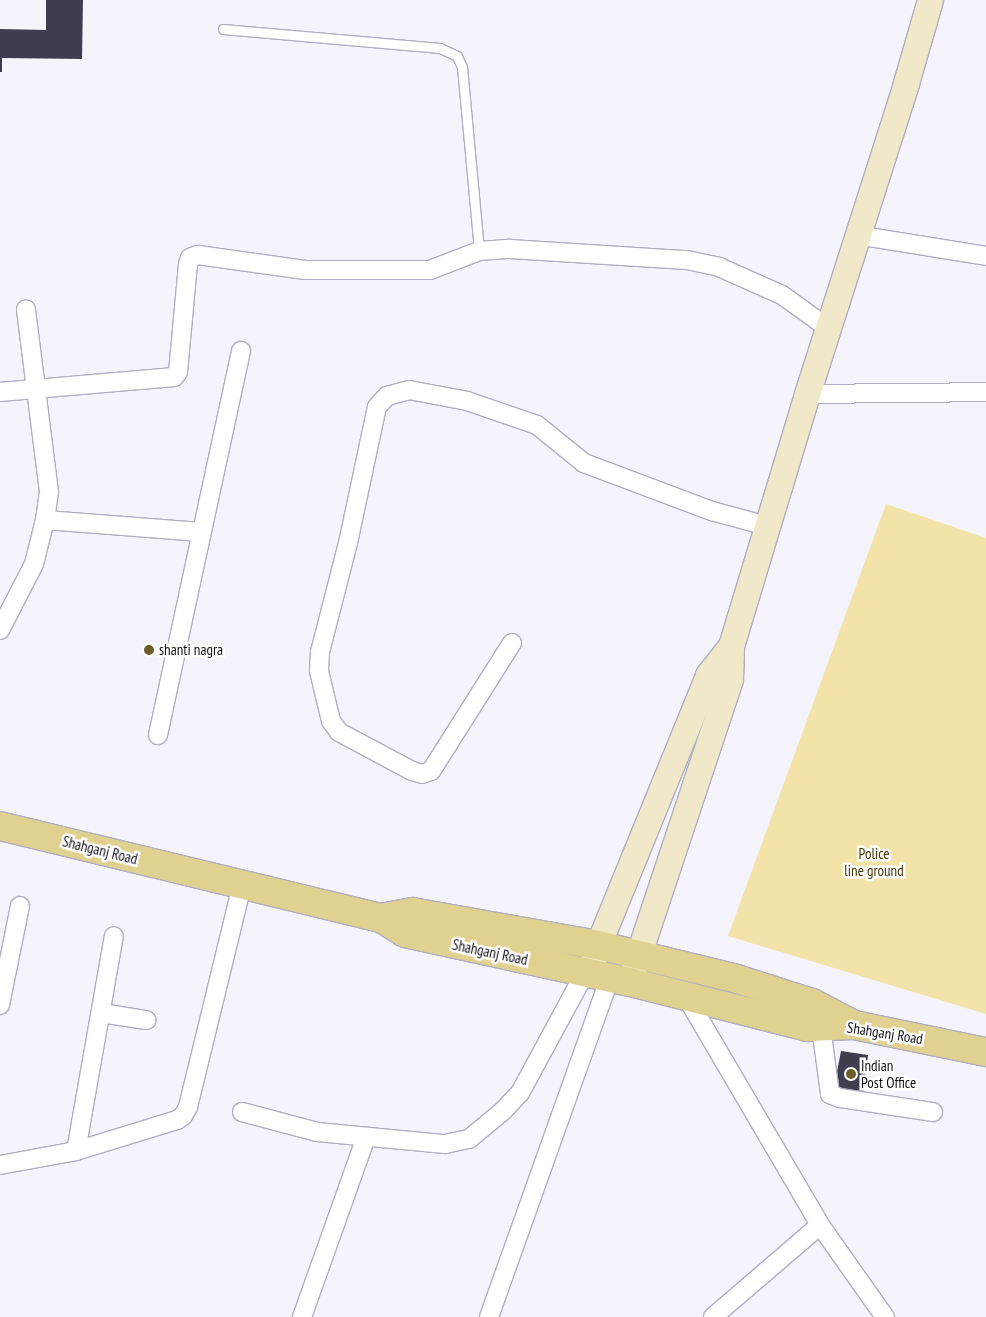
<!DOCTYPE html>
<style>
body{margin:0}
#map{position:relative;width:986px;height:1317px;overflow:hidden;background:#f5f4fc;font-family:"PT Sans Narrow",sans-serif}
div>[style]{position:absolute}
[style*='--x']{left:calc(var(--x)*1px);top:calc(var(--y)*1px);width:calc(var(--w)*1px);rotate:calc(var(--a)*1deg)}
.green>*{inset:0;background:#f3e3a8}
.building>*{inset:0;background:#3f3e4e}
.roads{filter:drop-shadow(1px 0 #b0afc2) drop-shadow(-1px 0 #b0afc2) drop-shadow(0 1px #b0afc2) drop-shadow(0 -1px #b0afc2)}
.service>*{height:9px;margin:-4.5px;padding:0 4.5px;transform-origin:4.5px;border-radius:4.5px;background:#fff}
.minor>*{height:18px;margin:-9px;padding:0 9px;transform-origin:9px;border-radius:9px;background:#fff}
.secondary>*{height:25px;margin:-12.5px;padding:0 12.5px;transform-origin:12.5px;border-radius:12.5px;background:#f0e8c8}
.primary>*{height:28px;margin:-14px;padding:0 14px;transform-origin:14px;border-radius:14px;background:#e1d191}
.dots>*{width:14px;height:14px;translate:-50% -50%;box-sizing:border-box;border:2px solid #fff;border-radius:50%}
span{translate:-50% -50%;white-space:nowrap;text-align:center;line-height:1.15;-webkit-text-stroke:5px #fff;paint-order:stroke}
.poi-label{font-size:15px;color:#111017}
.left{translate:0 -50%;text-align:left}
.street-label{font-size:15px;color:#111017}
.park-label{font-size:15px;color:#413502}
</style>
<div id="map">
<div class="green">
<i style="clip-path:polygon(886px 504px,986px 538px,986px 1014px,728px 936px)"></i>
</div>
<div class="building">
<i style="clip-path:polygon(46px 0,83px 0,82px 59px,2px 58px,2px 72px,0 72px,0 29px,46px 30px)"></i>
<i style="clip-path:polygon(841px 1051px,868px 1055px,863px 1094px,833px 1093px)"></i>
</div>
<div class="roads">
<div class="service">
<i style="--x:223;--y:29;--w:218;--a:5"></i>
<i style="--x:440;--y:48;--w:19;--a:25"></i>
<i style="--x:457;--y:56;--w:12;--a:66"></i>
<i style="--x:462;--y:67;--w:185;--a:84.7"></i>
</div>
<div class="minor">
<i style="--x:857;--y:235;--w:131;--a:9.2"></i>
<i style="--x:0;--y:392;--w:175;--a:-4.9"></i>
<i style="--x:174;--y:377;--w:6;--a:-51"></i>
<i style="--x:178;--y:372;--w:108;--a:-84.7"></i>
<i style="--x:188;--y:264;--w:6;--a:-72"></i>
<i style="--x:190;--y:258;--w:9;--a:-21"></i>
<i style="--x:198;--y:255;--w:108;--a:8"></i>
<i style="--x:305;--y:270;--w:125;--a:0"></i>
<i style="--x:430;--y:270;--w:53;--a:-21.2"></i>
<i style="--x:479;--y:251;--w:31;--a:-4"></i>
<i style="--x:510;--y:249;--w:177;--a:3.6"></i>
<i style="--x:687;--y:260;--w:33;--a:12"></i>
<i style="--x:719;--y:267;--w:69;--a:24"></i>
<i style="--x:782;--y:295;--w:57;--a:35.7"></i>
<i style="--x:807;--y:394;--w:179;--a:-0.6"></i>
<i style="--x:45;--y:520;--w:157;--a:4.4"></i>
<i style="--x:0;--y:630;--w:74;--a:-62.7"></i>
<i style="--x:34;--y:564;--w:45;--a:-76"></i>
<i style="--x:45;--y:520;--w:28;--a:-82"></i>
<i style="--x:49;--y:492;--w:184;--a:-97.2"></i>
<i style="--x:512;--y:643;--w:151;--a:122.3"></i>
<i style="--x:431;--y:771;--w:9;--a:162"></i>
<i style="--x:422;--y:774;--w:10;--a:-163"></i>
<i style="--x:412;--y:771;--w:83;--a:-151.9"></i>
<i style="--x:339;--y:732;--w:14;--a:-126"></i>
<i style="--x:331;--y:721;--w:51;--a:-103.5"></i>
<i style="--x:319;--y:671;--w:19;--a:-87"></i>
<i style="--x:320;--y:652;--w:113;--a:-75.6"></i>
<i style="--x:348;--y:543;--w:139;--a:-78"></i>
<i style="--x:377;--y:407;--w:15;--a:-48"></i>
<i style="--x:387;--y:396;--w:23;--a:-15"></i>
<i style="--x:409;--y:390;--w:59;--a:10.7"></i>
<i style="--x:467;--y:401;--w:74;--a:18.9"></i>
<i style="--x:537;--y:425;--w:60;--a:39"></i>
<i style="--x:584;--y:463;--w:137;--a:20.6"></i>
<i style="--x:712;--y:511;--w:57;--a:15.3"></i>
<i style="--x:158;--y:735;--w:393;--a:-77.8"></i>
<i style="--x:687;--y:998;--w:263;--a:59.6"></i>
<i style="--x:820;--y:1225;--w:113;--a:54.8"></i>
<i style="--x:0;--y:1005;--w:101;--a:-78.6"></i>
<i style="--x:101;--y:1013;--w:46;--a:8.8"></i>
<i style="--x:821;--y:1027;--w:68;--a:82.3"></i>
<i style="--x:830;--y:1094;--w:11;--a:22"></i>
<i style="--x:840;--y:1098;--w:94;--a:8.6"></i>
<i style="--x:242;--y:1112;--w:78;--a:14.9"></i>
<i style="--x:317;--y:1132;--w:129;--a:5.4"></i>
<i style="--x:445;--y:1144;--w:25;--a:-12"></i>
<i style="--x:469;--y:1139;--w:44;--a:-39.5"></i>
<i style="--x:503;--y:1111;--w:25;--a:-47"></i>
<i style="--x:520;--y:1093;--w:136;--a:-61.6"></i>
<i style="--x:76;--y:1151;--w:218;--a:-80"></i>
<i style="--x:0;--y:1165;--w:77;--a:-10.4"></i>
<i style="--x:76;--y:1151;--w:106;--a:-17.1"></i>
<i style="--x:177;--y:1120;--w:7;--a:-34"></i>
<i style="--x:183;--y:1116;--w:10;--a:-61"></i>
<i style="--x:188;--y:1107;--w:228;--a:-76.3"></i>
<i style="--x:302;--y:1317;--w:191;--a:-70.4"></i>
<i style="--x:489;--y:1317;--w:361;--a:-70.4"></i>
<i style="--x:713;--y:1317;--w:141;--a:-40.7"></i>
</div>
<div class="secondary">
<i style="--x:588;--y:974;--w:31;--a:-71"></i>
<i style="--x:598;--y:945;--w:292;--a:-67.8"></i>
<i style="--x:708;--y:675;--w:37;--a:-52"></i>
<i style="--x:632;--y:974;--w:311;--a:-71.6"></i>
<i style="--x:730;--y:679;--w:33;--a:-88"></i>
<i style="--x:731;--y:646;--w:263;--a:-73.2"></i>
<i style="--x:807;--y:394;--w:326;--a:-72.3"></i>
<i style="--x:906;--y:83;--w:86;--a:-73.9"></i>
</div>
<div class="primary">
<i style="--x:0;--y:826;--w:392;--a:13.6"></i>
<i style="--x:381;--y:918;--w:28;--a:32"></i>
<i style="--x:405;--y:933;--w:230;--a:12.3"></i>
<i style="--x:630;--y:982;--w:184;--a:14.2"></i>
<i style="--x:808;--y:1027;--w:46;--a:-2.5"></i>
<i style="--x:854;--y:1025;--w:135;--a:11.6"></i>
<i style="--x:381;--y:918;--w:32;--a:-11"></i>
<i style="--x:412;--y:912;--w:189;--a:10.1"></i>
<i style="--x:598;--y:945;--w:143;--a:13.7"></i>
<i style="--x:737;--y:979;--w:79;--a:17.7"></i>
<i style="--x:812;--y:1003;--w:47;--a:27.6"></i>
</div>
</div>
<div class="dots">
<i style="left:149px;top:650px;background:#6a5d2a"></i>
<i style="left:851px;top:1074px;background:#6a5d2a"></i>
</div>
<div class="poi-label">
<span class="left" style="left:159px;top:650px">shanti nagra</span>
<span class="left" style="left:861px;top:1074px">Indian<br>Post Office</span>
</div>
<div class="street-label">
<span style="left:100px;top:850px;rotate:14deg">Shahganj Road</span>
<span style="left:490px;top:952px;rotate:12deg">Shahganj Road</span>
<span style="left:885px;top:1033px;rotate:9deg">Shahganj Road</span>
</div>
<div class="park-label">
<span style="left:874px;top:862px">Police<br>line ground</span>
</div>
</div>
